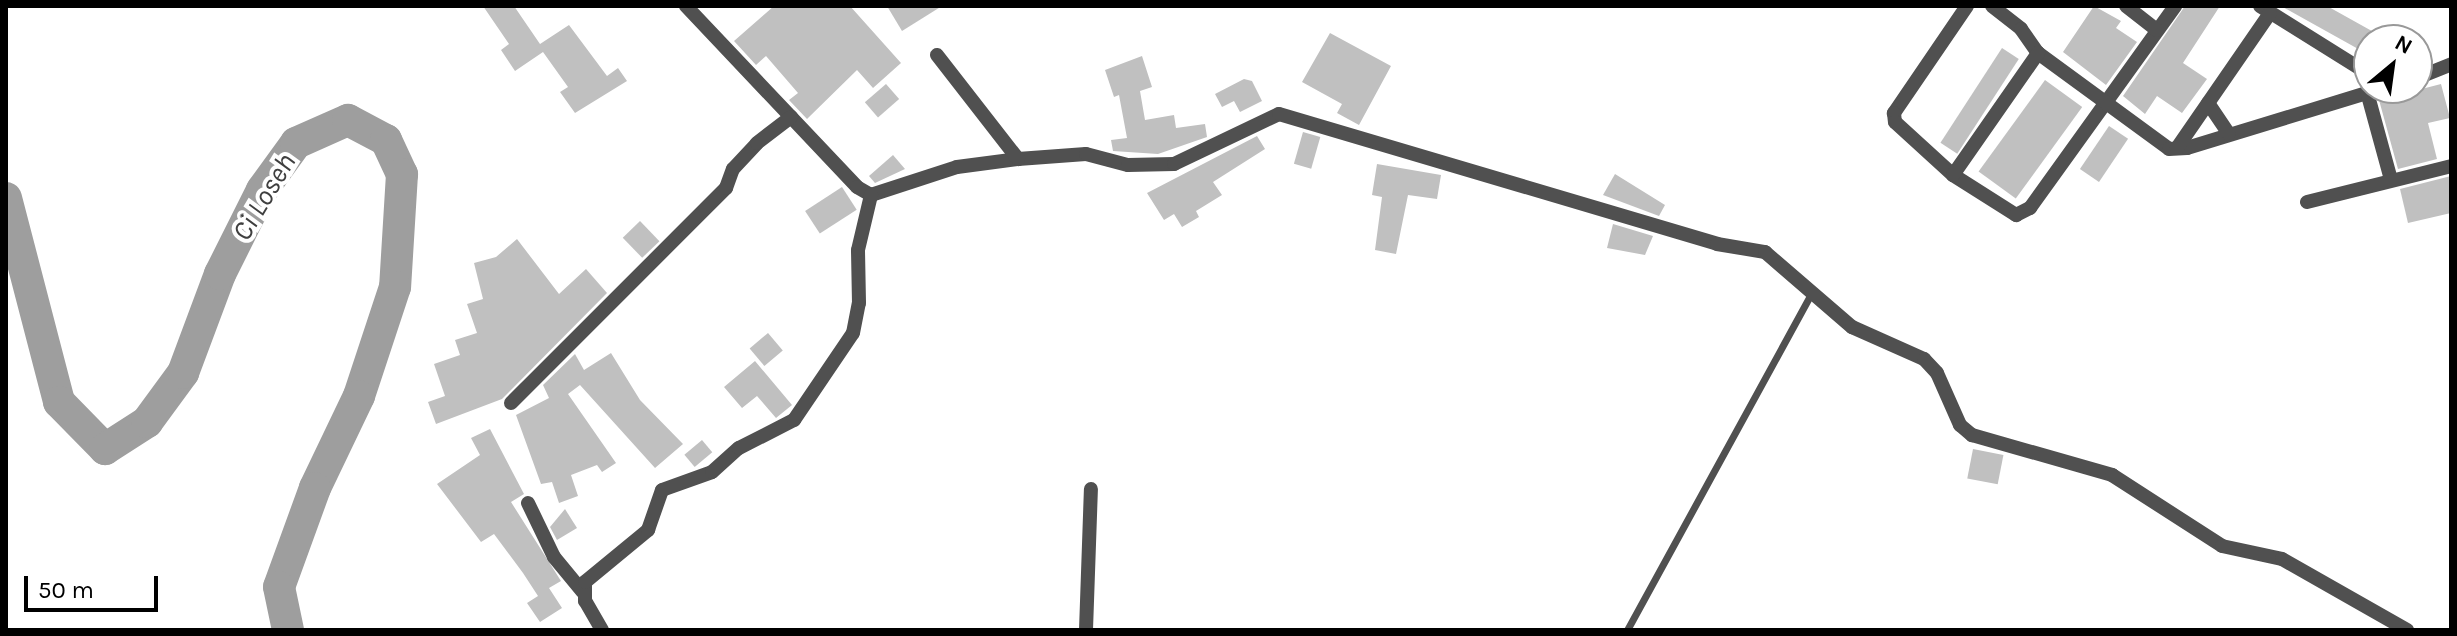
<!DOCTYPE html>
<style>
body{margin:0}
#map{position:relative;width:2457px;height:636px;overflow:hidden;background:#fff;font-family:Karla,sans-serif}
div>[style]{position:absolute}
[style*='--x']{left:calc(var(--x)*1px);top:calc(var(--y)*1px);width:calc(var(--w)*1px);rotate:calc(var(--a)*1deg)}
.river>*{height:32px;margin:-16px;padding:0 16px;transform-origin:16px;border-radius:16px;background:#9e9e9e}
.building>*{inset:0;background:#c0c0c0;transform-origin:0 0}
.lane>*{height:7px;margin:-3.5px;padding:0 3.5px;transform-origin:3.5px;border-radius:3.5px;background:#505050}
.street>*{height:14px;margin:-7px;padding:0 7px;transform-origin:7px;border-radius:7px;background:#505050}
span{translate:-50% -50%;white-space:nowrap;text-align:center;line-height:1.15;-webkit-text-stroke:8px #fff;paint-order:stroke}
.water-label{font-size:28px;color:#3f3f3f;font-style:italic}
.frame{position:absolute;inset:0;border:8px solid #000;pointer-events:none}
.north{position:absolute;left:2353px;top:24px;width:80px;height:80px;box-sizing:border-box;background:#fff;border:2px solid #999;border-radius:50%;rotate:29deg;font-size:22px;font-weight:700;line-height:32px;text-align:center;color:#000}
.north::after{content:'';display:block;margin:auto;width:28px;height:36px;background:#000;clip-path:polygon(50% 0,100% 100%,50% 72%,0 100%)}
.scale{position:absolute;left:24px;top:576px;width:134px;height:36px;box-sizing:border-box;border:4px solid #000;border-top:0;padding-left:10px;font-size:24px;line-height:28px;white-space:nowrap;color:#000;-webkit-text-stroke:6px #fff;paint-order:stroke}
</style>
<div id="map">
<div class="river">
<i style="--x:6;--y:198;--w:211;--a:75.4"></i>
<i style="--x:59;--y:402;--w:66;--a:45.6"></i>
<i style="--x:105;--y:449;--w:50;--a:-32.7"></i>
<i style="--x:147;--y:422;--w:61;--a:-53.7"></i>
<i style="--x:183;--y:373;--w:106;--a:-69.5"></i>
<i style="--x:220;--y:274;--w:94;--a:-63.4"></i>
<i style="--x:262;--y:190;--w:58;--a:-54.1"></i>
<i style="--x:296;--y:143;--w:57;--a:-23.9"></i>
<i style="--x:348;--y:120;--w:43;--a:27.8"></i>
<i style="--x:386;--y:140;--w:38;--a:65"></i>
<i style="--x:402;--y:174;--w:113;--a:93.5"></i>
<i style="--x:395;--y:287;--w:115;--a:108.3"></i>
<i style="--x:359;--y:396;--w:102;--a:115.6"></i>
<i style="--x:315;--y:488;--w:105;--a:110"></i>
<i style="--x:279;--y:587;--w:44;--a:78.2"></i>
</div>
<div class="building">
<i style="clip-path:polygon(483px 6px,514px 6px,540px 44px,569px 25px,607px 76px,618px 68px,627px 81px,575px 113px,560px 92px,568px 87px,543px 52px,515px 71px,501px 50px,509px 44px)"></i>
<i style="clip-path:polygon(774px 6px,850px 6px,901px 63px,873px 88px,857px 70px,807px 119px,789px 100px,798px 93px,766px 56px,756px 65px,734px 41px)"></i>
<i style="clip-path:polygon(887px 6px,942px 6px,902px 31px)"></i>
<i style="clip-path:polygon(2094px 6px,2121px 21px,2116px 28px,2137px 42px,2106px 85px,2063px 52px)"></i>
<i style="clip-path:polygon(2185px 6px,2220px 6px,2183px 63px,2207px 79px,2182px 113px,2157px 96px,2145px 114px,2123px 96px)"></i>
<i style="clip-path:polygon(2281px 6px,2327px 6px,2388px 40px,2369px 40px,2369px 55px)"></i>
<i style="clip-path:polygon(1330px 33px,1391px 66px,1359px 125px,1337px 113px,1342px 104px,1302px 82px)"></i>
<i style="left:2002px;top:48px;width:20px;height:113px;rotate:33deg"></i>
<i style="clip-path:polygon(1142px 56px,1152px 87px,1140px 91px,1145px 120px,1174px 115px,1176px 128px,1205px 124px,1207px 137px,1158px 154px,1113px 151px,1111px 140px,1127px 138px,1119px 95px,1114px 97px,1105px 70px)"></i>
<i style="clip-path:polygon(1244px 79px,1252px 81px,1262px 101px,1240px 112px,1234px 101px,1222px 107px,1215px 94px)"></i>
<i style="left:2045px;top:80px;width:46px;height:113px;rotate:36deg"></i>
<i style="left:886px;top:84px;width:20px;height:28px;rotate:49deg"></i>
<i style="clip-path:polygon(2441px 84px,2450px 118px,2428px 123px,2437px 159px,2398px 169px,2379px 100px)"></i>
<i style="left:2109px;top:126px;width:23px;height:52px;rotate:34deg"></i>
<i style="left:1303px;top:132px;width:18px;height:33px;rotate:16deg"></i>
<i style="clip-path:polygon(1257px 136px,1265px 149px,1213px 182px,1222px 195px,1196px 211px,1199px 217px,1182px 227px,1174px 214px,1164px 220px,1147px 193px)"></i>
<i style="clip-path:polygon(893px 155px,905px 169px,875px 183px,869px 176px)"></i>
<i style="clip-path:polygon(1377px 164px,1441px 175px,1437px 199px,1408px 195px,1396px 254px,1375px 250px,1382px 197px,1372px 195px)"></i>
<i style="clip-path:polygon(1615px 174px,1665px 205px,1659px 216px,1603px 195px)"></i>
<i style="clip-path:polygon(2451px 176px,2451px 213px,2408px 223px,2400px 189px)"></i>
<i style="left:842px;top:187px;width:27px;height:44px;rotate:57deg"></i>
<i style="left:640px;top:221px;width:28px;height:24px;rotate:46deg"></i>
<i style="clip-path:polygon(1613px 224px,1653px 236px,1645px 255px,1607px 248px)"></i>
<i style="clip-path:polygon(517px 239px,559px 294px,586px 269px,607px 293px,502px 399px,436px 424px,428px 402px,445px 396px,434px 364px,460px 355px,455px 340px,477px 333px,467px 304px,483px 299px,474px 263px,496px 257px)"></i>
<i style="left:768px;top:333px;width:23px;height:24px;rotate:50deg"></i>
<i style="clip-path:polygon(611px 353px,640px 400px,683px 444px,655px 468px,580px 385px,568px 394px,616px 463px,602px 472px,597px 465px,571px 475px,578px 496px,559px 503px,552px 482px,541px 484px,516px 415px,549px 398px,543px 385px,575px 354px,584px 370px)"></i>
<i style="clip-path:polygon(755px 361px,792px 405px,776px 418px,757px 396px,742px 408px,724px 387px)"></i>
<i style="clip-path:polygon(490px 429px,524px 494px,511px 502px,561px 581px,549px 588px,562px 608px,540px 622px,527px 603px,538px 596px,523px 573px,494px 534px,481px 542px,437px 484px,480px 455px,471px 438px)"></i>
<i style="left:702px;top:440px;width:16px;height:23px;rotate:50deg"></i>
<i style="left:1973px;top:449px;width:31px;height:30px;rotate:11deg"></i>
<i style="clip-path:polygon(565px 509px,577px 528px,557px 540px,550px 527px)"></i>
</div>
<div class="lane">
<i style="--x:1627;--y:630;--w:385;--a:-61.3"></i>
</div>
<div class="street">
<i style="--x:686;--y:6;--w:249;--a:46.6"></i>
<i style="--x:857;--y:187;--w:16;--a:30"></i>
<i style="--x:871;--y:195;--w:90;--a:-18"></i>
<i style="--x:957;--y:167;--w:62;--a:-7.5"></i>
<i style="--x:1018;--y:159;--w:68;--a:-4.2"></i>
<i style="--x:1086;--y:154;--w:43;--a:14.7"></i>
<i style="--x:1128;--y:165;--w:46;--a:-1.2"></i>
<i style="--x:1174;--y:164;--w:116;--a:-25.5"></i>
<i style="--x:1279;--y:114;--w:457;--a:16.5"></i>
<i style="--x:1717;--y:244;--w:49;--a:9.5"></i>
<i style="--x:1765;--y:252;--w:115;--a:40.8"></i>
<i style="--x:1852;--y:327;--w:79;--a:24"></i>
<i style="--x:1924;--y:359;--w:19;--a:47"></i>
<i style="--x:1937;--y:373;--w:57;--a:66.1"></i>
<i style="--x:1960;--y:425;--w:16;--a:40"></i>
<i style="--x:1972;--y:435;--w:146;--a:15.9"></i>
<i style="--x:2112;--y:475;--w:131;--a:32.8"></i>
<i style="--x:2222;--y:546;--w:61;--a:12.2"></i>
<i style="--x:2282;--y:559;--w:144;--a:29.6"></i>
<i style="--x:1967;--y:6;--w:130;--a:124.3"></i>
<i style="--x:1894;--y:113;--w:9;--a:84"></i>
<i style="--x:1895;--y:122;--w:79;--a:42.4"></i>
<i style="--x:1953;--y:175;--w:75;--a:32.4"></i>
<i style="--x:2016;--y:215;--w:16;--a:-27"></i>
<i style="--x:2030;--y:208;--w:249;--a:-54.3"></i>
<i style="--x:1992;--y:6;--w:37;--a:38"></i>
<i style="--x:2021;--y:29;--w:29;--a:55"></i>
<i style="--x:2038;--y:53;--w:162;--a:36.2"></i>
<i style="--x:2169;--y:149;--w:18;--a:-3"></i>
<i style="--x:2187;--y:148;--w:205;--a:-17"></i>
<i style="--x:2126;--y:6;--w:39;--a:38"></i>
<i style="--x:2260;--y:6;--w:128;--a:32"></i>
<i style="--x:937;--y:55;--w:132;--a:52.1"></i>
<i style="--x:2417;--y:78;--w:37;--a:-22"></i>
<i style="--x:2367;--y:92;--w:91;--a:74.7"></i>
<i style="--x:2208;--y:103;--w:37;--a:56"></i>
<i style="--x:2177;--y:148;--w:164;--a:-55.4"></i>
<i style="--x:1953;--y:175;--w:149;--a:-55.1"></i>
<i style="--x:2307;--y:202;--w:148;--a:-14"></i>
<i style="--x:511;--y:403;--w:304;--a:-45"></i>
<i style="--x:726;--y:188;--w:20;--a:-70"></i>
<i style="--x:733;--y:169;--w:35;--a:-47"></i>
<i style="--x:757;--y:143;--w:43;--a:-37.4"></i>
<i style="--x:528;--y:503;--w:60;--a:64.3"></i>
<i style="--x:554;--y:557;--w:45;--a:50.4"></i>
<i style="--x:602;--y:630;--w:34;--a:-120"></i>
<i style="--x:585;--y:601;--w:19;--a:-90"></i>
<i style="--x:585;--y:582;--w:82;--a:-39.5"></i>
<i style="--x:648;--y:530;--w:42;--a:-70.7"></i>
<i style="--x:662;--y:490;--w:53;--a:-19.8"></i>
<i style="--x:712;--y:472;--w:36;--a:-42"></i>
<i style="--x:739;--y:448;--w:62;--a:-27"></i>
<i style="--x:794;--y:420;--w:105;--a:-55.9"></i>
<i style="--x:853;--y:333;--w:31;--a:-79"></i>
<i style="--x:859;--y:303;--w:53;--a:-91.1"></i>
<i style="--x:858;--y:250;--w:57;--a:-76.7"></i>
<i style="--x:1086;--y:630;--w:141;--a:-88"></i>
</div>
<div class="water-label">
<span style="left:264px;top:197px;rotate:-59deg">Ci Loseh</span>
</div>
<div class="frame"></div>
<div class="north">N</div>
<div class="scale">50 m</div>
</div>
